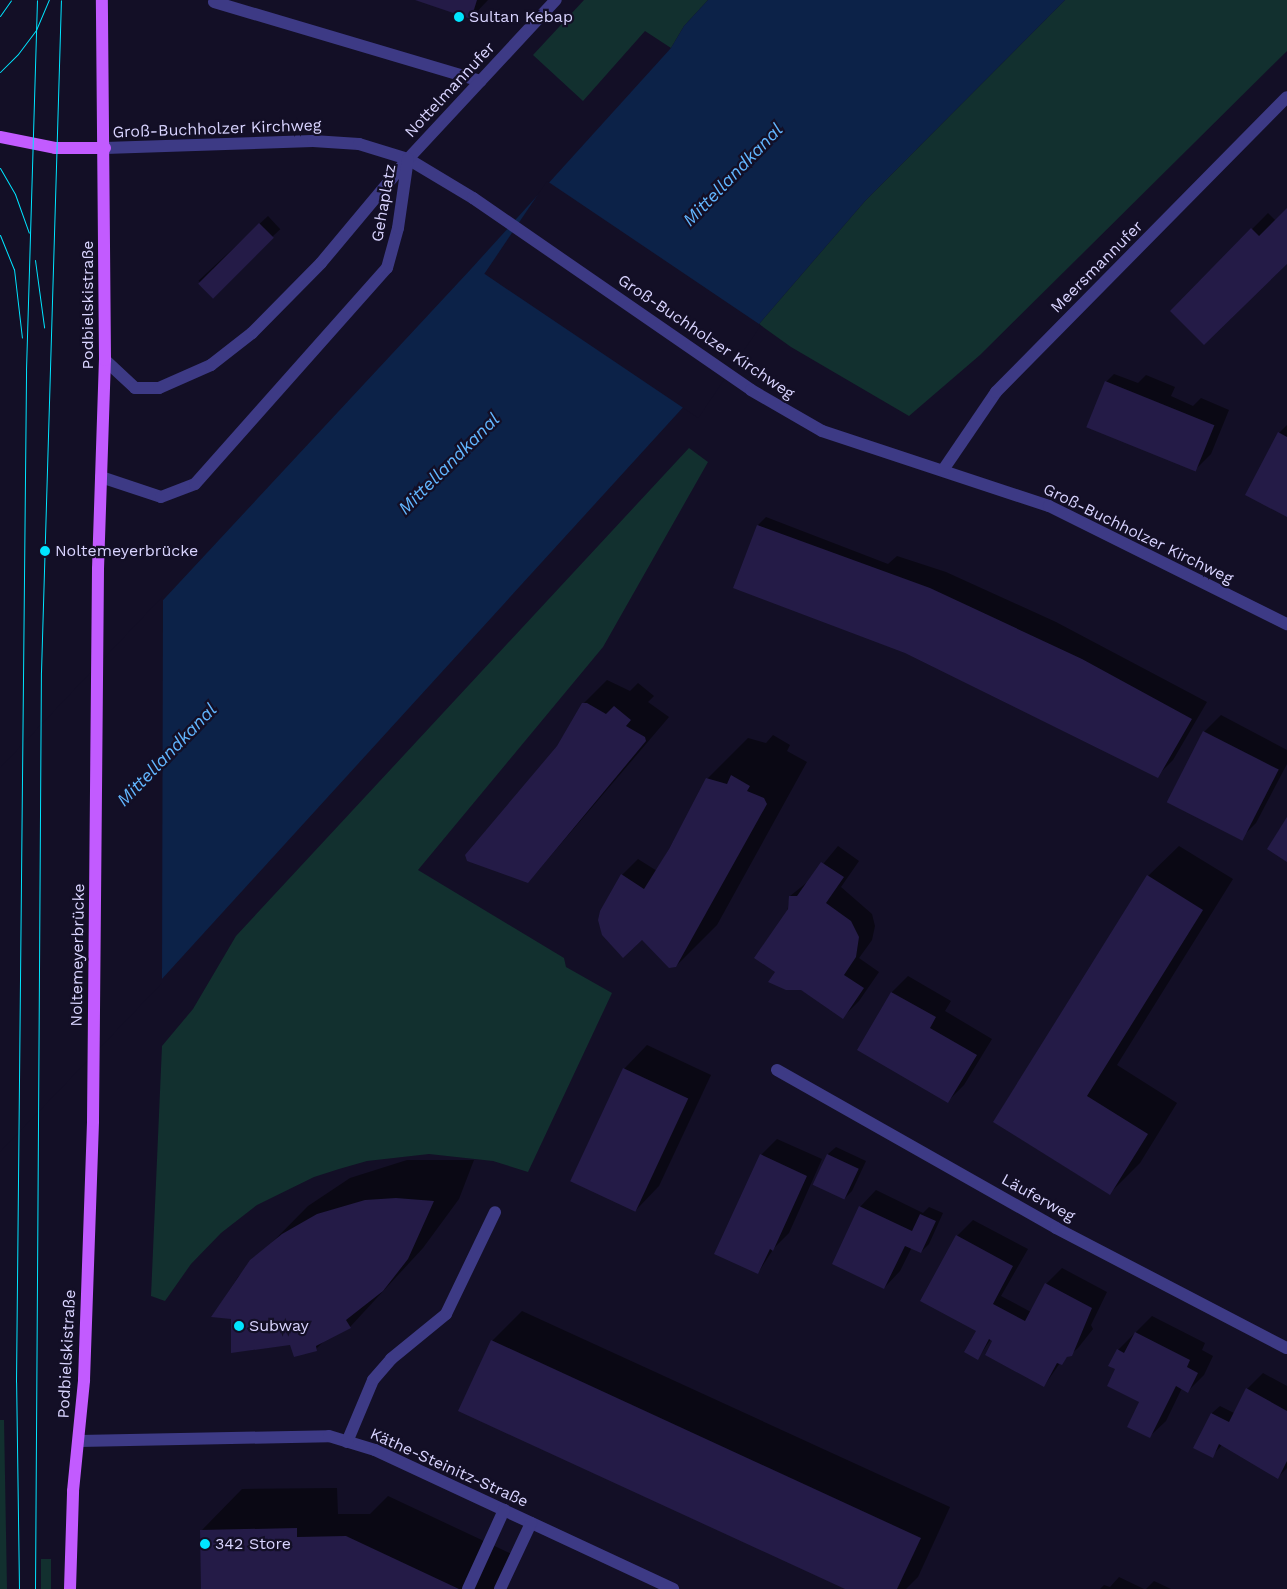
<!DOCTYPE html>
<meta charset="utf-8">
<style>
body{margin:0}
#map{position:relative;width:1287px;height:1589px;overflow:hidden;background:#130f26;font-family:"Work Sans",sans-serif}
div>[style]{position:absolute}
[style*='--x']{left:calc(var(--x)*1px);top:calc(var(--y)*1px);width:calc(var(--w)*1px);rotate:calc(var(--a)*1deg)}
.green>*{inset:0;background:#12302f;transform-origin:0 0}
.water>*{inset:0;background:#0c2248}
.pier>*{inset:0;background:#130f26;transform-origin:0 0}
.shadow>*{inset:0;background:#0007;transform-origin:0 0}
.building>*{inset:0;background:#241b47;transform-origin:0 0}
.minor>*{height:12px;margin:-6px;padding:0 6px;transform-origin:6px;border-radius:6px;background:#3d3a85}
.major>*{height:12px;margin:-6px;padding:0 6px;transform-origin:6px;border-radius:6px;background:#c25bff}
.tram>*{height:1px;margin:-0.5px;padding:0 0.5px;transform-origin:0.5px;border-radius:0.5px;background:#00e5ff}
.dots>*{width:14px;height:14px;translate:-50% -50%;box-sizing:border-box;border:2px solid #130f26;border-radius:50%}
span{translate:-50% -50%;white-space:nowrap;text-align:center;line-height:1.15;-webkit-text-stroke:4.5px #130f26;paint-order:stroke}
.poi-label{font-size:16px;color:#d9d4ff}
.left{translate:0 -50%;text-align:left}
.street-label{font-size:16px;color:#d9d4ff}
.water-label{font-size:18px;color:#62b6ff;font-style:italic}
</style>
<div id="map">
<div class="green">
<i style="clip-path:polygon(584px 0,708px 0,684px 26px,671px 48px,645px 31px,583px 101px,533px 55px)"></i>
<i style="clip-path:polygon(1065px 0,1287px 0,1287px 51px,980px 355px,909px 416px,791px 347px,759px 324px,865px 201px)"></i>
<i style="clip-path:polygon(689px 448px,708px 462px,603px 647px,418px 870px,564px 958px,566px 967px,612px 993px,528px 1172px,493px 1161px,429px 1154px,367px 1161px,339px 1169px,314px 1177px,257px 1205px,221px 1233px,191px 1264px,165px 1301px,151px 1296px,162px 1046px,193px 1009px,236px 936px)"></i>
<i style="clip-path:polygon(0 1420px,4px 1420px,7px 1589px,0 1589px)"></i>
<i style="left:51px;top:1559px;width:30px;height:10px;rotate:90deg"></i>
</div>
<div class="water">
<i style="clip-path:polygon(708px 0,1065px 0,865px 201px,759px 324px,120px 1025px,126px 640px,471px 269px,671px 48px,684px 26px)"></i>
</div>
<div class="pier">
<i style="left:547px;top:181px;width:258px;height:112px;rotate:34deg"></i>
<i style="clip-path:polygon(163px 596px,162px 983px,0 1152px,0 768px)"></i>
</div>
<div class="shadow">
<i style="clip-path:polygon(417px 0,488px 0,471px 18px)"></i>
<i style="clip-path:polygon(1287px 210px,1287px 262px,1171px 311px,1268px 213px,1276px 221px)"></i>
<i style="left:268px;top:216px;width:18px;height:95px;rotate:47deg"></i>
<i style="clip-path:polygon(1114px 374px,1138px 383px,1146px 375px,1175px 387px,1171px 396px,1193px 406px,1201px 398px,1229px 410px,1211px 454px,1195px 470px,1106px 382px)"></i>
<i style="clip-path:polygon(1287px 425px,1287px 516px,1279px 433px)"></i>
<i style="clip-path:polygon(766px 517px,888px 564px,897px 556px,946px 572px,1056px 622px,1207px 702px,1173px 760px,1157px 776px,758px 525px)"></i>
<i style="clip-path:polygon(607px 680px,630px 691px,638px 683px,654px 696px,648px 702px,669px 717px,536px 873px,558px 746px,583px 704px)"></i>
<i style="clip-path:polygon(1221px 715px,1287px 750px,1287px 764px,1256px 823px,1240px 839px,1168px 802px,1204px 732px)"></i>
<i style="clip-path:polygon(773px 735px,790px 745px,787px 751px,807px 762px,717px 925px,676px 966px,622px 875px,638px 859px,657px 871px,707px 779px,748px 738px,766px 743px)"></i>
<i style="clip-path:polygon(838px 846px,859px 861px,841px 887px,872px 914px,875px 926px,872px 940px,859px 958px,879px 972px,859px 1001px,843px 1017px,776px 973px,790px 896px,810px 880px)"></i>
<i style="clip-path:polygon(1179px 846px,1233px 879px,1117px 1065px,1177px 1103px,1140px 1163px,1109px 1194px,994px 1122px,1148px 876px)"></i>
<i style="clip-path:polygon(908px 976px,951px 1001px,945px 1011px,992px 1039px,964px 1085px,948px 1101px,859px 1049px,892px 992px)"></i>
<i style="clip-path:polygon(647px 1045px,711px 1075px,659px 1186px,636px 1210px,624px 1069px)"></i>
<i style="clip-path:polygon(777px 1139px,822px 1159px,789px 1233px,774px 1248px,758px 1273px,761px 1155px)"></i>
<i style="clip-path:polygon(836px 1147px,866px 1161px,852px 1191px,844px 1199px,828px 1154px)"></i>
<i style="clip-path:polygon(407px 1160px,474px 1160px,459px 1199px,423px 1248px,350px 1327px,326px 1339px,316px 1349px,291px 1344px,233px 1318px,213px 1316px,238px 1277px,308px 1206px,350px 1178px)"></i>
<i style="clip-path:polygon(876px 1190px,923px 1213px,929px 1207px,943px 1213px,929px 1244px,921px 1252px,912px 1247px,900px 1271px,884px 1288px,860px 1207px)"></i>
<i style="clip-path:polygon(973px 1220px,1028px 1249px,1001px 1296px,1031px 1312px,1046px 1284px,1062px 1268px,1107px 1292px,1091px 1325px,1093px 1329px,1078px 1348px,1060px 1363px,1044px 1386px,991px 1339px,978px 1358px,977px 1330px,922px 1300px,957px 1236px)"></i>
<i style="clip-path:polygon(522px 1311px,950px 1507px,918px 1577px,906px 1589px,848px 1589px,492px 1341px)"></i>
<i style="clip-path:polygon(1152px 1316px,1205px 1343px,1202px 1350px,1213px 1356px,1204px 1375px,1188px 1391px,1182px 1388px,1166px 1421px,1149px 1437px,1140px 1402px,1117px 1369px,1118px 1350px)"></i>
<i style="clip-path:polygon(1263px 1373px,1287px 1386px,1287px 1468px,1278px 1477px,1222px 1445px,1212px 1456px,1195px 1447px,1212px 1413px,1220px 1406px,1234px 1413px,1247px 1389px)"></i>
<i style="clip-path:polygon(337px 1488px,338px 1514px,370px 1514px,388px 1496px,518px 1557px,504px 1589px,203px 1589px,202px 1530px,242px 1489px)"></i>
<i style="clip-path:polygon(1119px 1577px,1144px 1589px,1100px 1589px,1104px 1585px,1110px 1587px)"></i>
<i style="clip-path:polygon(1154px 1581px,1171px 1589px,1146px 1589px)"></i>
</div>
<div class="building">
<i style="clip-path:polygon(415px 0,477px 0,471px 19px)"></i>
<i style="clip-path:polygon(1287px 208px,1287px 264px,1204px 345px,1170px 311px,1251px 228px,1259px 236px)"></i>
<i style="left:259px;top:223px;width:21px;height:86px;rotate:45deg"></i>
<i style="left:1105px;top:381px;width:118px;height:50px;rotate:22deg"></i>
<i style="clip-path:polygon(1278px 432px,1287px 437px,1287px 517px,1245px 495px)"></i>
<i style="clip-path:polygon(757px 525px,930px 588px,1082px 659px,1192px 719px,1158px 778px,905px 653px,733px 588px)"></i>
<i style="clip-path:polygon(582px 703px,587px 703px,606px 714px,614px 706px,631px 720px,626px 726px,645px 737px,646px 741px,528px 883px,467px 861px,465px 855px,557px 746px)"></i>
<i style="left:1203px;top:731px;width:85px;height:80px;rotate:27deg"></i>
<i style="clip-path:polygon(731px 775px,750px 786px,747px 791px,764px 798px,767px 804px,676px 967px,669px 968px,642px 940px,623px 958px,602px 935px,598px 920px,600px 911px,621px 874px,644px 889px,669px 849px,706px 778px,727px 784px)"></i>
<i style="clip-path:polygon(1287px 817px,1287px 862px,1267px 849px)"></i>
<i style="clip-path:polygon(821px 862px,844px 877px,826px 903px,851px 921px,859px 937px,856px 957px,844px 975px,864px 988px,843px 1019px,801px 990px,786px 990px,768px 982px,775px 972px,754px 958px,788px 909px,789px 896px,797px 896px)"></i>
<i style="clip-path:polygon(1147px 875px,1203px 910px,1087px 1096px,1148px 1134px,1110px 1195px,993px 1122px)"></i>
<i style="clip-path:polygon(891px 992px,936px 1017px,930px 1028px,977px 1055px,948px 1103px,857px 1050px)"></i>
<i style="left:623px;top:1068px;width:72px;height:125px;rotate:25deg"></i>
<i style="clip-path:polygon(760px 1154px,807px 1176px,773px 1251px,770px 1249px,758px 1274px,714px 1254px)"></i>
<i style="left:827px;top:1154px;width:35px;height:34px;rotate:25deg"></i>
<i style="clip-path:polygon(396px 1198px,434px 1201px,408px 1259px,383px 1291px,346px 1320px,351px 1328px,316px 1346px,317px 1351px,294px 1357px,290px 1345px,231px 1353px,231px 1319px,211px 1317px,250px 1260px,282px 1234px,317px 1214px,365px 1200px)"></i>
<i style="clip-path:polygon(859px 1206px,912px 1231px,920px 1214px,936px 1221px,921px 1253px,905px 1246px,884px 1289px,832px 1264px)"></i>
<i style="clip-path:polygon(956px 1235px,1013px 1266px,993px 1304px,1025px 1321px,1045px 1283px,1092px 1308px,1072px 1356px,1067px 1357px,1062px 1365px,1057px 1363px,1044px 1387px,985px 1355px,992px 1341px,989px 1339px,978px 1360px,964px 1352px,976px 1331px,920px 1301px)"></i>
<i style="clip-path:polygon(1135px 1332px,1190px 1360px,1187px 1367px,1198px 1373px,1188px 1393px,1176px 1386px,1150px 1438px,1127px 1427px,1139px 1402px,1107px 1386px,1115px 1369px,1108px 1366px,1117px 1349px,1124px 1353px)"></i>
<i style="clip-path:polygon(491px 1340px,921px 1538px,897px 1589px,845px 1589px,458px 1411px)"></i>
<i style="clip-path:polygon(1246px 1388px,1287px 1411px,1287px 1461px,1278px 1479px,1219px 1444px,1213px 1458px,1193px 1448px,1211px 1413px,1229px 1422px)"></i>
<i style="clip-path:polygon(297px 1528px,297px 1537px,346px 1536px,459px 1589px,201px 1589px,200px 1530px)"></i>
</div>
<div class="minor">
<i style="--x:214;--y:2;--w:278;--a:16.5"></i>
<i style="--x:105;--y:148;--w:208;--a:-1.9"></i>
<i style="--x:313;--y:141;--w:46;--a:3.7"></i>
<i style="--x:359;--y:144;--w:51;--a:17"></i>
<i style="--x:408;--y:159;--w:76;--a:31"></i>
<i style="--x:473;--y:198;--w:338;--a:34.6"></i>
<i style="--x:751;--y:390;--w:82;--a:30"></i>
<i style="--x:822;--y:431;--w:239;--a:18.3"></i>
<i style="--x:1049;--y:506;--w:266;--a:26.4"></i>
<i style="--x:105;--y:360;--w:41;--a:43"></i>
<i style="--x:135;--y:388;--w:24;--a:0"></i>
<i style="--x:159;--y:388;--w:57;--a:-23.9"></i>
<i style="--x:211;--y:365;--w:52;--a:-38"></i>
<i style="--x:252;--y:333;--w:98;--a:-45.4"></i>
<i style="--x:321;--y:263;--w:136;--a:-50.1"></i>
<i style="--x:408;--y:159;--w:217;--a:-47.1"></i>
<i style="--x:943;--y:470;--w:94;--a:-55.8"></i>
<i style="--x:996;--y:392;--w:414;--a:-45.4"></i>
<i style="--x:101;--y:477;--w:63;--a:18.4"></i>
<i style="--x:161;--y:497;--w:36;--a:-21"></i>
<i style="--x:195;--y:484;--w:289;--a:-48.4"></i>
<i style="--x:387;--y:268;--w:41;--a:-74.6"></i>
<i style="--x:398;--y:228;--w:70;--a:-81.8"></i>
<i style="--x:777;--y:1070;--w:321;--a:29.5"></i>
<i style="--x:1056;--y:1228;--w:260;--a:27.5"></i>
<i style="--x:79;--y:1441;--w:250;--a:-1.1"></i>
<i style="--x:329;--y:1436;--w:48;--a:16.9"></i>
<i style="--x:375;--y:1450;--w:329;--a:25"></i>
<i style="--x:347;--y:1442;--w:67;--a:-67.2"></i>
<i style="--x:373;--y:1380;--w:28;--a:-49"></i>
<i style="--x:391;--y:1359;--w:71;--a:-39.3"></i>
<i style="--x:446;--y:1314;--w:113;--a:-64.3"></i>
<i style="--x:468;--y:1589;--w:87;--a:-65.5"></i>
<i style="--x:500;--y:1589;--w:73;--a:-64.8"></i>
</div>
<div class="major">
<i style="--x:0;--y:137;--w:56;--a:11.3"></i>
<i style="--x:55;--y:148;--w:50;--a:0"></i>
<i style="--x:70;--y:1589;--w:98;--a:-88.2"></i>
<i style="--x:73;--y:1491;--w:112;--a:-84.3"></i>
<i style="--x:84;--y:1380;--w:259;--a:-88"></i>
<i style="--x:93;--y:1121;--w:552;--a:-89.48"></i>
<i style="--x:98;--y:569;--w:209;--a:-88.1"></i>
<i style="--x:105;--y:360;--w:360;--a:-90.5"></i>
</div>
<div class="tram">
<i style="--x:0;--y:16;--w:19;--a:-55"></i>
<i style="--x:0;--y:72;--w:25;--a:-45"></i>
<i style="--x:18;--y:54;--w:30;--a:-53"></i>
<i style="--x:36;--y:30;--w:33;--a:-67"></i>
<i style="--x:0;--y:168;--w:30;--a:60"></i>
<i style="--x:15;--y:194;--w:41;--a:70.3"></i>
<i style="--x:0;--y:235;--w:37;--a:68"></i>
<i style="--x:14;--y:269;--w:69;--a:83.4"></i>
<i style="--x:35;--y:260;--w:68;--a:82.3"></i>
<i style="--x:19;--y:1589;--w:207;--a:-90.8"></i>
<i style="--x:16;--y:1382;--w:1012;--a:-89.43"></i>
<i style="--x:26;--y:370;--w:370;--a:-88.3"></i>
<i style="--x:35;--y:1589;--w:917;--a:-89.63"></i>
<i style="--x:41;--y:672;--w:672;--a:-88.3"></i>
</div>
<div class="dots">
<i style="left:459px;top:17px;background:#00e5ff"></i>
<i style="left:45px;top:551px;background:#00e5ff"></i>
<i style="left:239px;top:1326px;background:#00e5ff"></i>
<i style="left:205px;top:1544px;background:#00e5ff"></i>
</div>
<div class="poi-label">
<span class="left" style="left:469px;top:17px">Sultan Kebap</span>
<span class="left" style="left:55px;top:551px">Noltemeyerbrücke</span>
<span class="left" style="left:249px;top:1326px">Subway</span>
<span class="left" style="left:215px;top:1544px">342 Store</span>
</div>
<div class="street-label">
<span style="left:450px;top:90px;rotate:-47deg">Nottelmannufer</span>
<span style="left:217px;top:129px;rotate:-2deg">Groß-Buchholzer Kirchweg</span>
<span style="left:384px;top:203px;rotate:-80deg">Gehaplatz</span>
<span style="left:1097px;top:267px;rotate:-45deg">Meersmannufer</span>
<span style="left:88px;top:305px;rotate:-90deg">Podbielskistraße</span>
<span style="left:706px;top:337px;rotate:34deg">Groß-Buchholzer Kirchweg</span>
<span style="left:1138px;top:534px;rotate:26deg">Groß-Buchholzer Kirchweg</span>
<span style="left:78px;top:955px;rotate:-89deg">Noltemeyerbrücke</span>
<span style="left:1038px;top:1198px;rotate:29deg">Läuferweg</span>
<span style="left:67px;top:1354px;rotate:-87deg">Podbielskistraße</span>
<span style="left:449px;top:1468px;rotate:24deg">Käthe-Steinitz-Straße</span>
</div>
<div class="water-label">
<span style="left:733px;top:175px;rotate:-46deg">Mittellandkanal</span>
<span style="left:449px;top:464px;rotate:-45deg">Mittellandkanal</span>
<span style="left:167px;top:755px;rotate:-46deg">Mittellandkanal</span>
</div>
</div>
